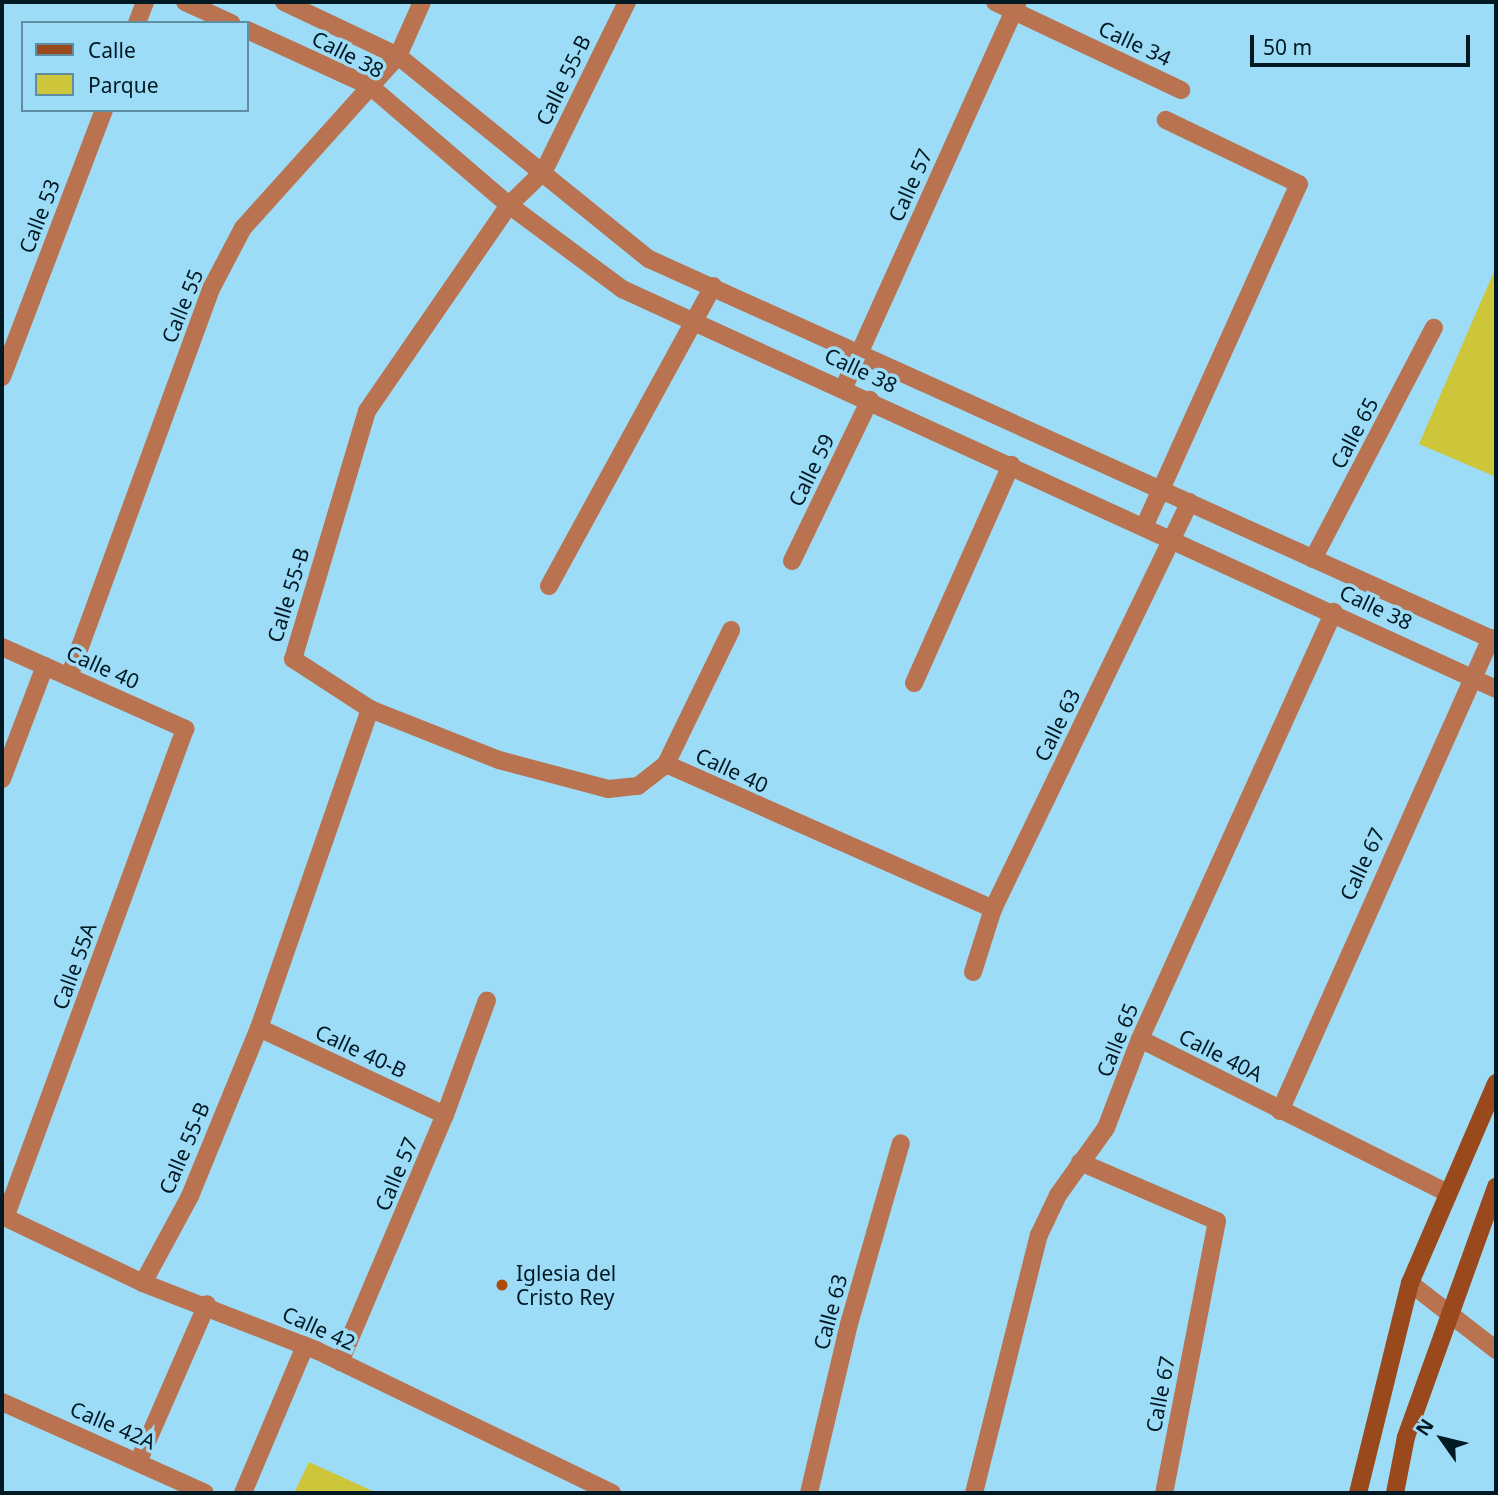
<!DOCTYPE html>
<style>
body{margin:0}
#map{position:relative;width:1498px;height:1495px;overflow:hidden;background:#9ddcf7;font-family:"Noto Sans",sans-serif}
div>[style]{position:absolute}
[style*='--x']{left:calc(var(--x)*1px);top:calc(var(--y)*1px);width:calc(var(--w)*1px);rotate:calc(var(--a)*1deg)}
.green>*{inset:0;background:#cdc53a}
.minor>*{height:18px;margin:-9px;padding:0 9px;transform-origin:9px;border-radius:9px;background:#b97351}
.tertiary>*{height:18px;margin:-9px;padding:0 9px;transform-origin:9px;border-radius:9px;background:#b97351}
.secondary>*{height:18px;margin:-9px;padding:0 9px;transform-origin:9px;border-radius:9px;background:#9a491c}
.dots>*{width:19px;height:19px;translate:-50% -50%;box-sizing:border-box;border:4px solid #9ddcf7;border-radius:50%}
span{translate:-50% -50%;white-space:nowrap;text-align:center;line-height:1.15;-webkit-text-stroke:7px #9ddcf7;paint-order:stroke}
.street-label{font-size:21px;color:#011923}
.poi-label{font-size:21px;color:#011923}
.left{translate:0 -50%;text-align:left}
.frame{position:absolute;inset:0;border:4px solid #011923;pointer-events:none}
.legend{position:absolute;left:21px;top:21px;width:228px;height:91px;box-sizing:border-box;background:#9ddcf7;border:2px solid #5f8ea2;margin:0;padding:9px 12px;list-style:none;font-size:21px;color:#011923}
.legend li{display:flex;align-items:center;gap:14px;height:35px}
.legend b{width:35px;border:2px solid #5f8ea2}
.north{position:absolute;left:1407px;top:1404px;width:70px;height:70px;-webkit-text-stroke:5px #9ddcf7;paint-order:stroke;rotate:304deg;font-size:19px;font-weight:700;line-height:28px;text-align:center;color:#011923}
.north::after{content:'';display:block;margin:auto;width:24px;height:32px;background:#011923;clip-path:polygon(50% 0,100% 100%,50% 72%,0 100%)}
.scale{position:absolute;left:1250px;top:35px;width:220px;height:32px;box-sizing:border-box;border:4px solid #011923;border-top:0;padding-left:9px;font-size:21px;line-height:24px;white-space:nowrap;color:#011923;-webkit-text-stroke:5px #9ddcf7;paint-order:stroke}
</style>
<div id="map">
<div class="green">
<i style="clip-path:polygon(1496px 267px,1496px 477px,1419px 444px)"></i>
<i style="clip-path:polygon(309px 1462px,377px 1493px,294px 1493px)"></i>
</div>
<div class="minor">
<i style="--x:627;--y:2;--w:188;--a:116.2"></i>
<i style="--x:544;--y:171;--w:49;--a:135.8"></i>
<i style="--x:509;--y:205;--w:250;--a:124.6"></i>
<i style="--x:367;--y:411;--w:259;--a:106.6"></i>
<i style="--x:293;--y:659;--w:92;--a:33"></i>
<i style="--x:370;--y:709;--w:139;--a:21.6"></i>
<i style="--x:499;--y:760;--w:113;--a:14.9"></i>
<i style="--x:608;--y:789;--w:30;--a:-6"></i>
<i style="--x:638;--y:786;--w:36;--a:-38"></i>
<i style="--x:666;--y:764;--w:358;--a:23.9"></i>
<i style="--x:995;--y:2;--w:206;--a:25.3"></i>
<i style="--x:137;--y:23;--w:22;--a:-69"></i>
<i style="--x:2;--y:377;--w:286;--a:-69.1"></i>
<i style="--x:844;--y:387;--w:422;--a:-65.7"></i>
<i style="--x:1144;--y:527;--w:376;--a:-65.7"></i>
<i style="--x:1299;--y:184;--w:148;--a:-154.3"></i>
<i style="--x:1313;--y:559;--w:261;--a:-62.4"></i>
<i style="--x:792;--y:561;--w:179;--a:-64.2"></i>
<i style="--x:549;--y:586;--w:342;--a:-61.3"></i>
<i style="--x:2;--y:647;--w:201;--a:24.1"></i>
<i style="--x:185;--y:729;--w:521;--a:110.21"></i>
<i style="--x:69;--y:677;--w:415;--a:-69.9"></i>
<i style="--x:212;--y:287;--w:67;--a:-62.3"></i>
<i style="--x:243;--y:228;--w:232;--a:-48"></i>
<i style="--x:398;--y:56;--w:59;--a:-66"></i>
<i style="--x:914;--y:683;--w:239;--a:-66"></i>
<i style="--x:666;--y:764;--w:149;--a:-64.1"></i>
<i style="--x:2;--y:779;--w:121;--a:-69.2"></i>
<i style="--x:973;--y:972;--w:66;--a:-72.4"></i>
<i style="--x:993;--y:909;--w:452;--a:-64.2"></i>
<i style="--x:259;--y:1028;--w:205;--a:25.1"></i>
<i style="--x:1140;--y:1039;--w:342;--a:26.6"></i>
<i style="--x:1280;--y:1111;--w:518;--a:-65.96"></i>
<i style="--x:1080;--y:1162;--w:149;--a:23.3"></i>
<i style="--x:1217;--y:1221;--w:277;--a:101"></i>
<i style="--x:2;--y:1216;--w:156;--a:25.4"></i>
<i style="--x:143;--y:1283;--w:186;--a:21.2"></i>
<i style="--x:316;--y:1350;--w:329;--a:25.8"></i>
<i style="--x:143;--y:1283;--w:99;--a:-61.6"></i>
<i style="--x:190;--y:1196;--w:182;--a:-67.7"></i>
<i style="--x:259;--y:1028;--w:338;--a:-70.8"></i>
<i style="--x:1410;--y:1283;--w:109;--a:37.9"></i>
<i style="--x:340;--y:1362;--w:268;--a:-67"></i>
<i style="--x:445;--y:1115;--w:122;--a:-69.9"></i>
<i style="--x:2;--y:1402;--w:222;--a:24.1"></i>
<i style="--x:139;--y:1460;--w:170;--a:-66.4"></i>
<i style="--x:243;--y:1493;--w:160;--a:-67.1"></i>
<i style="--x:809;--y:1493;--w:174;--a:-76.7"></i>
<i style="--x:849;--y:1324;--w:188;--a:-74"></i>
<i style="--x:974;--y:1493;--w:266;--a:-75.9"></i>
<i style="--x:1039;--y:1235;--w:44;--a:-64.6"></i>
<i style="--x:1058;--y:1195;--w:82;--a:-54.4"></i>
<i style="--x:1106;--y:1128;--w:95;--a:-69.1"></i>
<i style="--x:1140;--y:1039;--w:469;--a:-65.6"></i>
</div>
<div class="tertiary">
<i style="--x:185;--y:2;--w:51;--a:24.5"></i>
<i style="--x:284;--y:2;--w:126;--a:25.3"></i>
<i style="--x:398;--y:56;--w:323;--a:39"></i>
<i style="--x:649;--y:259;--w:929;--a:24.28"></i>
<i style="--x:247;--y:30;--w:135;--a:24.5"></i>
<i style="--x:370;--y:86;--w:183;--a:40.6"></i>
<i style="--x:509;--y:205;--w:141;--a:36.6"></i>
<i style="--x:622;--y:289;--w:961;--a:24.59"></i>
</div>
<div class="secondary">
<i style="--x:1358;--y:1493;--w:216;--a:-76.1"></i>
<i style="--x:1410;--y:1283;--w:218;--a:-66.7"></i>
<i style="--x:1395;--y:1493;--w:57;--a:-78.9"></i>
<i style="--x:1406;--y:1437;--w:266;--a:-70.2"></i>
</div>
<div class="dots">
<i style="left:502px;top:1285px;background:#ac4a0b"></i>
</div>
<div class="street-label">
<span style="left:1135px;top:43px;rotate:25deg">Calle 34</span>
<span style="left:348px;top:54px;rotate:27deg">Calle 38</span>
<span style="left:563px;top:80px;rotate:-64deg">Calle 55-B</span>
<span style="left:910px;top:185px;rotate:-66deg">Calle 57</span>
<span style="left:39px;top:216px;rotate:-69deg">Calle 53</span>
<span style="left:182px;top:306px;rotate:-68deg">Calle 55</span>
<span style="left:861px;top:370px;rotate:25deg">Calle 38</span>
<span style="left:1354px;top:433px;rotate:-62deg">Calle 65</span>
<span style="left:811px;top:470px;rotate:-64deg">Calle 59</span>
<span style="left:288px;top:595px;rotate:-73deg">Calle 55-B</span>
<span style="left:1376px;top:607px;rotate:25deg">Calle 38</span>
<span style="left:103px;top:667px;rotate:24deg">Calle 40</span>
<span style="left:1057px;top:725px;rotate:-64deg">Calle 63</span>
<span style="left:732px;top:770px;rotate:25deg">Calle 40</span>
<span style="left:1362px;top:864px;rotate:-65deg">Calle 67</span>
<span style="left:74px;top:966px;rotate:-70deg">Calle 55A</span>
<span style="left:1117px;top:1040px;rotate:-68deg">Calle 65</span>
<span style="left:361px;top:1051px;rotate:25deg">Calle 40-B</span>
<span style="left:1221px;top:1055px;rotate:27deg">Calle 40A</span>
<span style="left:184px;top:1148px;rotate:-67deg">Calle 55-B</span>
<span style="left:396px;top:1174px;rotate:-67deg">Calle 57</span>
<span style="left:830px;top:1312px;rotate:-75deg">Calle 63</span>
<span style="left:319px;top:1328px;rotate:24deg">Calle 42</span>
<span style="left:1160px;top:1394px;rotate:-79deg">Calle 67</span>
<span style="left:113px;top:1425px;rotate:23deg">Calle 42A</span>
</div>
<div class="poi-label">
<span class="left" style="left:516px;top:1285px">Iglesia del<br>Cristo Rey</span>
</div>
<div class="frame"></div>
<ul class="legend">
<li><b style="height:9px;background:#9a491c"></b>Calle</li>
<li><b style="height:19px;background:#cdc53a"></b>Parque</li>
</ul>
<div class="north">N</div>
<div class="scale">50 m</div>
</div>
